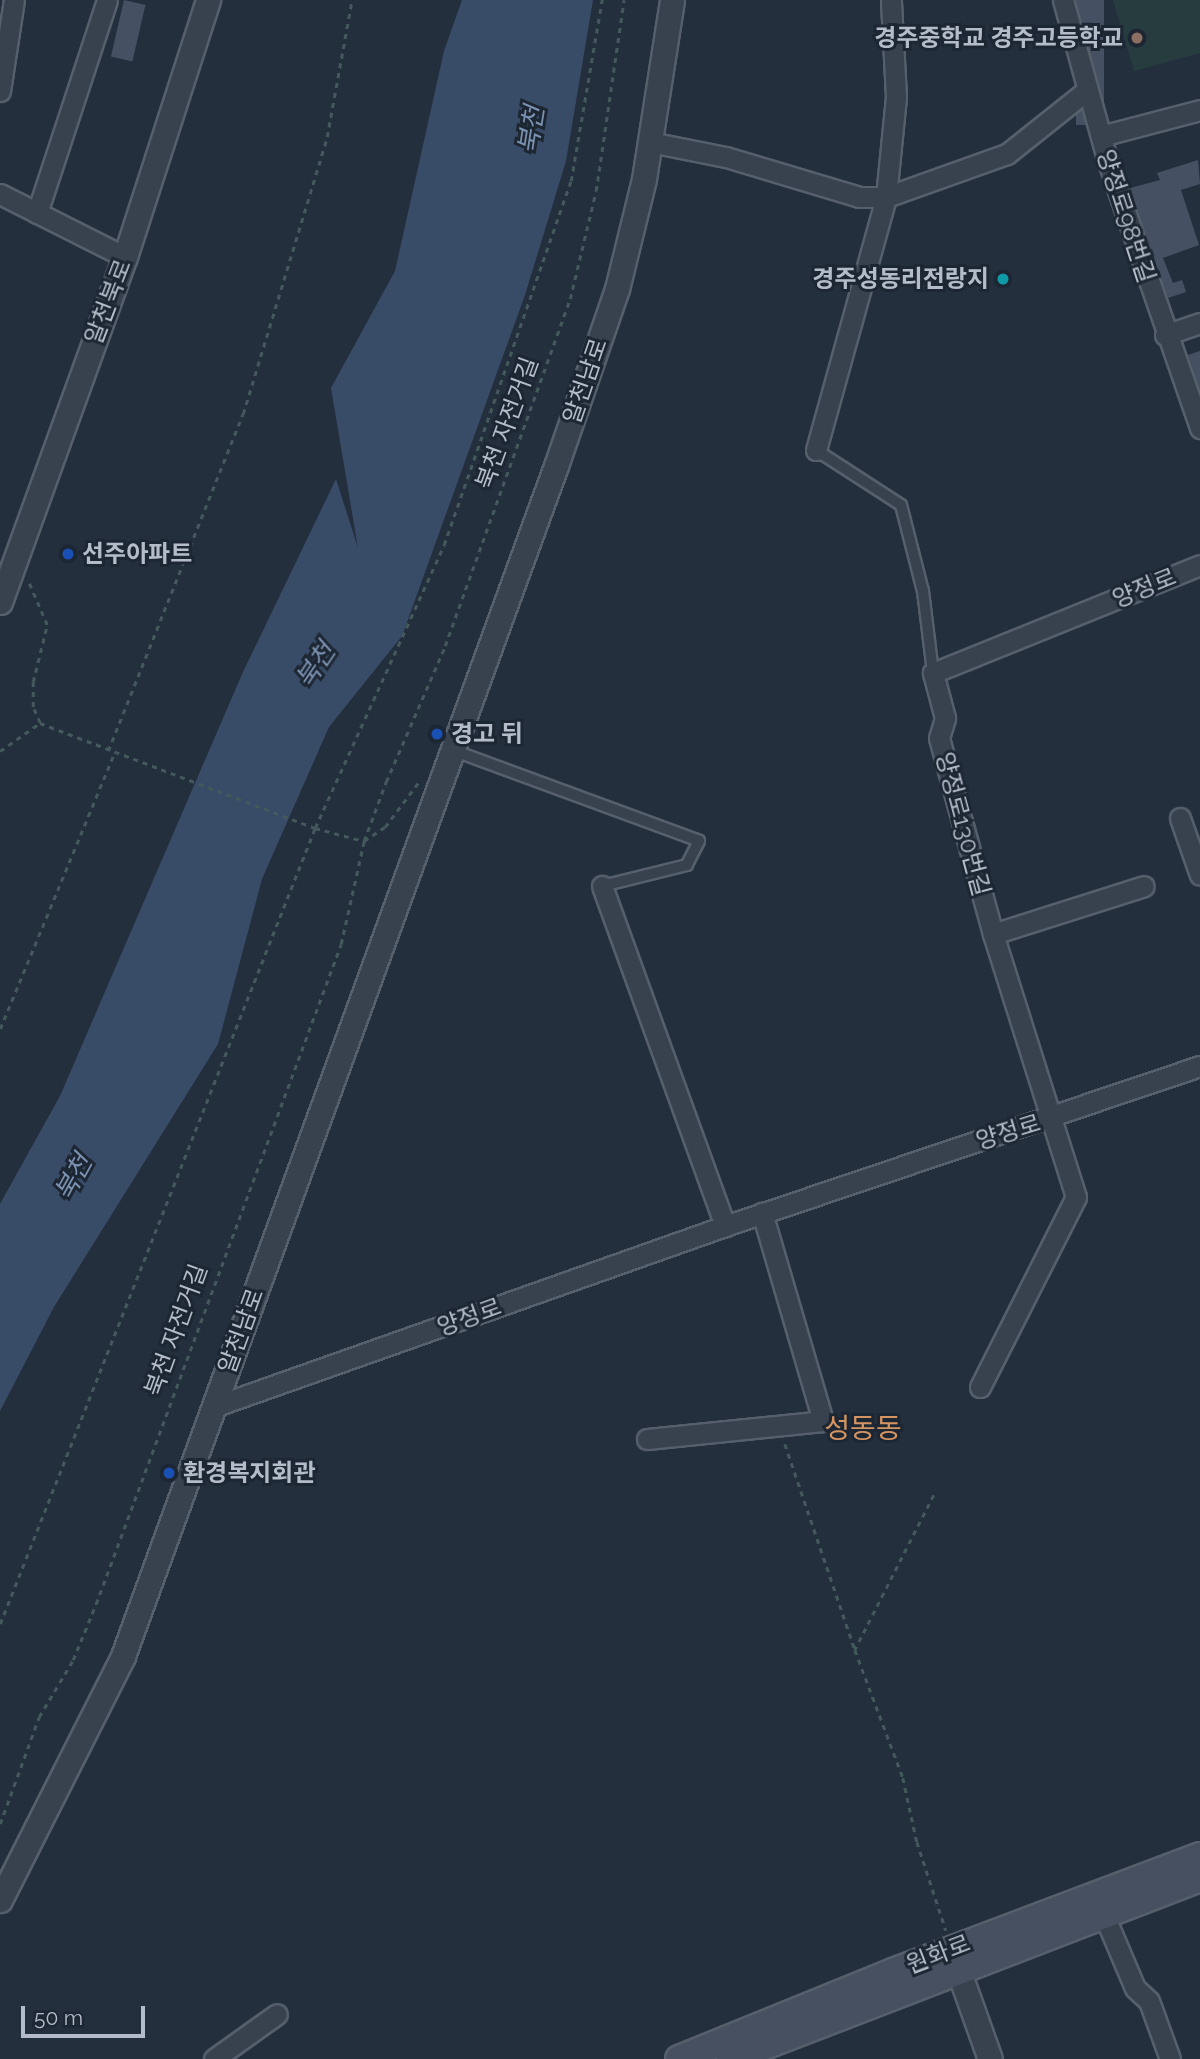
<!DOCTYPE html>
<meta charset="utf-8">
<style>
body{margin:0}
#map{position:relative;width:1200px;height:2059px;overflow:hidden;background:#242f3e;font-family:Raleway,"Noto Sans KR",sans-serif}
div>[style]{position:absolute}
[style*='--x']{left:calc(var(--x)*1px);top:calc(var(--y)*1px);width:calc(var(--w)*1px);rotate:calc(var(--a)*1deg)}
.green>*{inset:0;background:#263c3f}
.water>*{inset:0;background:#394c67}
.building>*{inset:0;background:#455162;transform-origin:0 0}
.path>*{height:2.5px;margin-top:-1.25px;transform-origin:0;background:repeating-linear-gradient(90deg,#44595c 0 5px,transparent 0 10px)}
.roads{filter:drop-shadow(2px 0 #565f6c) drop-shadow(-2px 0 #565f6c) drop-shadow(0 2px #565f6c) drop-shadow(0 -2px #565f6c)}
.service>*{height:10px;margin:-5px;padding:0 5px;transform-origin:5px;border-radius:5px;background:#38414e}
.minor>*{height:19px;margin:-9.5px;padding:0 9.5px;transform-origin:9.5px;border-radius:9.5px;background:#38414e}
.tertiary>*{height:23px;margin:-11.5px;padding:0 11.5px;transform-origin:11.5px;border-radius:11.5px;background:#38414e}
.secondary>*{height:26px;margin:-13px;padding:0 13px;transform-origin:13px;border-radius:13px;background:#465061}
.dots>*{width:19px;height:19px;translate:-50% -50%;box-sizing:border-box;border:4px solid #1d2633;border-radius:50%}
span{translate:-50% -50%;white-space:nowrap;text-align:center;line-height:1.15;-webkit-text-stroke:6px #1d2633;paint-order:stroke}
.poi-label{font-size:24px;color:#b4bcc9;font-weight:700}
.right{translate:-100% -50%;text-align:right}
.left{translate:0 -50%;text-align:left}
.street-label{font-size:24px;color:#b4bcc9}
.water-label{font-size:26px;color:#7c92b1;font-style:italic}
.quarter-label{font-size:28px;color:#d59563}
.scale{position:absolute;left:21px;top:2006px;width:124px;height:32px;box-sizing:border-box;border:4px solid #b4bcc9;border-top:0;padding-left:9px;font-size:21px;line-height:24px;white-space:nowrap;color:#b4bcc9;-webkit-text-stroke:5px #1d2633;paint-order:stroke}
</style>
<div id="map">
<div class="green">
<i style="clip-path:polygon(1113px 0,1200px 0,1200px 53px,1134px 71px)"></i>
</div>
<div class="water">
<i style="clip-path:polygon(462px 0,593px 0,566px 161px,525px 295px,402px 636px,329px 727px,262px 879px,218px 1044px,54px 1307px,0 1411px,0 1204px,60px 1096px,243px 672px,336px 479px,358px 548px,331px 388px,395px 271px,444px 51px)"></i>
</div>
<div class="building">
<i style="left:124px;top:0;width:22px;height:58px;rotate:13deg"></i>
<i style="left:1076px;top:0;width:28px;height:125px"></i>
<i style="clip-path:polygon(1198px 160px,1200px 184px,1181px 190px,1199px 245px,1163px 258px,1173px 283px,1182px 280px,1186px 292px,1168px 298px,1130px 188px,1160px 180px,1157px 173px)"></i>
<i style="clip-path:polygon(1200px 351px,1200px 391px,1188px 355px)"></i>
</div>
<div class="path">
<i style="--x:40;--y:723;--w:294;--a:20.9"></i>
<i style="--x:315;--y:828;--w:51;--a:14.9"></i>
<i style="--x:364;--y:841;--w:25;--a:-34"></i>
<i style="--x:385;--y:827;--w:55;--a:-53.1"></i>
<i style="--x:0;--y:751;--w:49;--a:-35"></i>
<i style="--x:40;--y:723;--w:17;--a:-114"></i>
<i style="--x:33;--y:707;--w:25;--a:-90"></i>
<i style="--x:33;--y:682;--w:59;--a:-76.2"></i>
<i style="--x:47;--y:625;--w:46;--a:-113.2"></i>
<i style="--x:108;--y:751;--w:363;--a:-68.2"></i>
<i style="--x:243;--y:414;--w:289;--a:-73.1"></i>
<i style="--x:327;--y:137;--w:139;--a:-79.7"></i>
<i style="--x:0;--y:1029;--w:298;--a:-67.5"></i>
<i style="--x:785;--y:1444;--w:218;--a:71.2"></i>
<i style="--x:934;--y:1495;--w:174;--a:117"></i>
<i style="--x:855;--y:1650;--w:137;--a:69.4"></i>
<i style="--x:903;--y:1778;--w:66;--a:77.7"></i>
<i style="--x:917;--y:1842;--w:93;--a:71.8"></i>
<i style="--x:0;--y:1624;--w:856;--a:-68.41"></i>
<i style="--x:315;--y:828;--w:311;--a:-65.5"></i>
<i style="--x:444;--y:545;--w:386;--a:-70.8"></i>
<i style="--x:571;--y:181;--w:184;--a:-80.3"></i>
<i style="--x:0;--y:1824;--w:114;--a:-70"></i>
<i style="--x:39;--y:1717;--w:66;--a:-59.2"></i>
<i style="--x:73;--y:1660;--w:61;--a:-67.7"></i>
<i style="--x:96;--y:1604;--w:704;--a:-69.63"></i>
<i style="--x:341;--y:944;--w:106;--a:-77.4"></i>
<i style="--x:364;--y:841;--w:63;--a:-69.6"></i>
<i style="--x:386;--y:782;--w:148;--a:-66.5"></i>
<i style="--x:445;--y:646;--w:369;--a:-70.2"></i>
<i style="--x:570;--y:299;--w:111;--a:-76.5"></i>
<i style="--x:596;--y:191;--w:193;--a:-81.7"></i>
</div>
<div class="roads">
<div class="service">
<i style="--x:816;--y:450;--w:101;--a:32.9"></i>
<i style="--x:901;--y:505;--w:89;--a:75.7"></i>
<i style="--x:923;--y:591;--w:83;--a:83"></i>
<i style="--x:455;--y:751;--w:260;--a:20.2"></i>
<i style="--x:699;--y:841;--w:27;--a:117"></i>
<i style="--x:687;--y:865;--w:88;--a:166.1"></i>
</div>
<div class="minor">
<i style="--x:1063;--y:0;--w:165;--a:74.5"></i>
<i style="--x:1107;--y:159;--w:285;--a:70.9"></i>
<i style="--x:0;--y:91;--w:92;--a:-81.3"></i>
<i style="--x:1101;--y:136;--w:102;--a:-14.7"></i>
<i style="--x:650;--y:142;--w:77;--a:11.2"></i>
<i style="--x:726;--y:157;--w:139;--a:16.7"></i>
<i style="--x:859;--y:197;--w:27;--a:0"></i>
<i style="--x:886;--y:197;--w:128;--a:-19.6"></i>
<i style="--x:1007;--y:154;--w:101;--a:-38.6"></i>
<i style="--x:0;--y:194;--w:140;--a:26.7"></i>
<i style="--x:37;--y:213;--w:224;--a:-71.8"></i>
<i style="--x:1165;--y:335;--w:37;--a:-19"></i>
<i style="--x:816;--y:450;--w:263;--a:-74.5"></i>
<i style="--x:886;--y:197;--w:100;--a:-84.3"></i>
<i style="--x:896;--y:97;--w:97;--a:-93"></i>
<i style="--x:1180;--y:818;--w:60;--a:70.7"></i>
<i style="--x:602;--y:886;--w:362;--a:70.1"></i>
<i style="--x:993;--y:934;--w:158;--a:-17.6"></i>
<i style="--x:980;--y:1387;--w:213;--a:-63.2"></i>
<i style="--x:1076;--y:1197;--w:276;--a:-107.5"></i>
<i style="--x:993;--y:934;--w:203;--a:-105.4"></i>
<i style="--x:939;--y:738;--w:21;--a:-73"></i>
<i style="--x:945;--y:718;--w:47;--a:-104.9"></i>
<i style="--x:933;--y:673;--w:288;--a:-22"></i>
<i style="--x:213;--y:1407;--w:543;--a:-19.47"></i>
<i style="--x:725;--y:1226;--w:501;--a:-18.62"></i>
<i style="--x:647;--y:1439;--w:177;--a:-5.8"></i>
<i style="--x:823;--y:1421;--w:217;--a:-106.3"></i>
<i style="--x:1104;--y:1915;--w:79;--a:67"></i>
<i style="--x:1135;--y:1988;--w:19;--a:43"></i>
<i style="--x:1149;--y:2001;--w:62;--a:70.1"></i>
<i style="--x:214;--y:2059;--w:77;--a:-35.5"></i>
</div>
<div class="tertiary">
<i style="--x:0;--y:602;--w:367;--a:-70.1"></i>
<i style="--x:125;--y:257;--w:270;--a:-72.1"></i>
<i style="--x:0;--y:1900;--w:273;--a:-63.2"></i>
<i style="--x:123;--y:1656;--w:1266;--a:-70.01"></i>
<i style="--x:556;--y:466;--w:187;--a:-71"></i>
<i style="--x:617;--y:289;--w:113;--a:-76.2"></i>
<i style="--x:644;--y:179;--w:181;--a:-81.1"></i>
<i style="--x:959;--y:1972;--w:92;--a:70.4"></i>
</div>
<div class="secondary">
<i style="--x:679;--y:2059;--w:231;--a:-22.1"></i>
<i style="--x:893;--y:1972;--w:328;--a:-20.7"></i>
<i style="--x:730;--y:2059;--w:504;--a:-21.06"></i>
</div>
</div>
<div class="dots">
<i style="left:1137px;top:38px;background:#8d6e63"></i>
<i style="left:1003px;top:279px;background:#0f9aa8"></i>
<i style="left:68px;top:554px;background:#1a4fb4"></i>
<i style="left:437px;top:734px;background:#1a4fb4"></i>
<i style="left:169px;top:1473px;background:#1a4fb4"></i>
</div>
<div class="poi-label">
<span class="right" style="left:1123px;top:38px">경주중학교 경주고등학교</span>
<span class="right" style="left:989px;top:279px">경주성동리전랑지</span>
<span class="left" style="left:82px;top:554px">선주아파트</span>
<span class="left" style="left:451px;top:734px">경고 뒤</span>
<span class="left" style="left:183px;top:1473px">환경복지회관</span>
</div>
<div class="street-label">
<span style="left:1126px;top:216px;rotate:72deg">양정로98번길</span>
<span style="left:108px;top:302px;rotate:-69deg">알천북로</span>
<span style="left:585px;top:381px;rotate:-71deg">알천남로</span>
<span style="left:507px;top:423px;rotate:-70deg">북천 자전거길</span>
<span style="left:1144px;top:588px;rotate:-22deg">양정로</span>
<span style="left:963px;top:824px;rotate:75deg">양정로130번길</span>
<span style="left:1008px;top:1132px;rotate:-17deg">양정로</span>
<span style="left:469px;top:1317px;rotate:-20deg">양정로</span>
<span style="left:176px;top:1330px;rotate:-70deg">북천 자전거길</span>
<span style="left:241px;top:1331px;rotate:-70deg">알천남로</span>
<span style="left:938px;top:1954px;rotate:-21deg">원화로</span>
</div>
<div class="water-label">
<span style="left:532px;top:130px;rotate:-81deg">북천</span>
<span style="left:316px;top:666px;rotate:-56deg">북천</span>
<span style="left:74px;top:1178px;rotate:-61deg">북천</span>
</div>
<div class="quarter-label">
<span style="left:863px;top:1429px">성동동</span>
</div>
<div class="scale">50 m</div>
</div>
